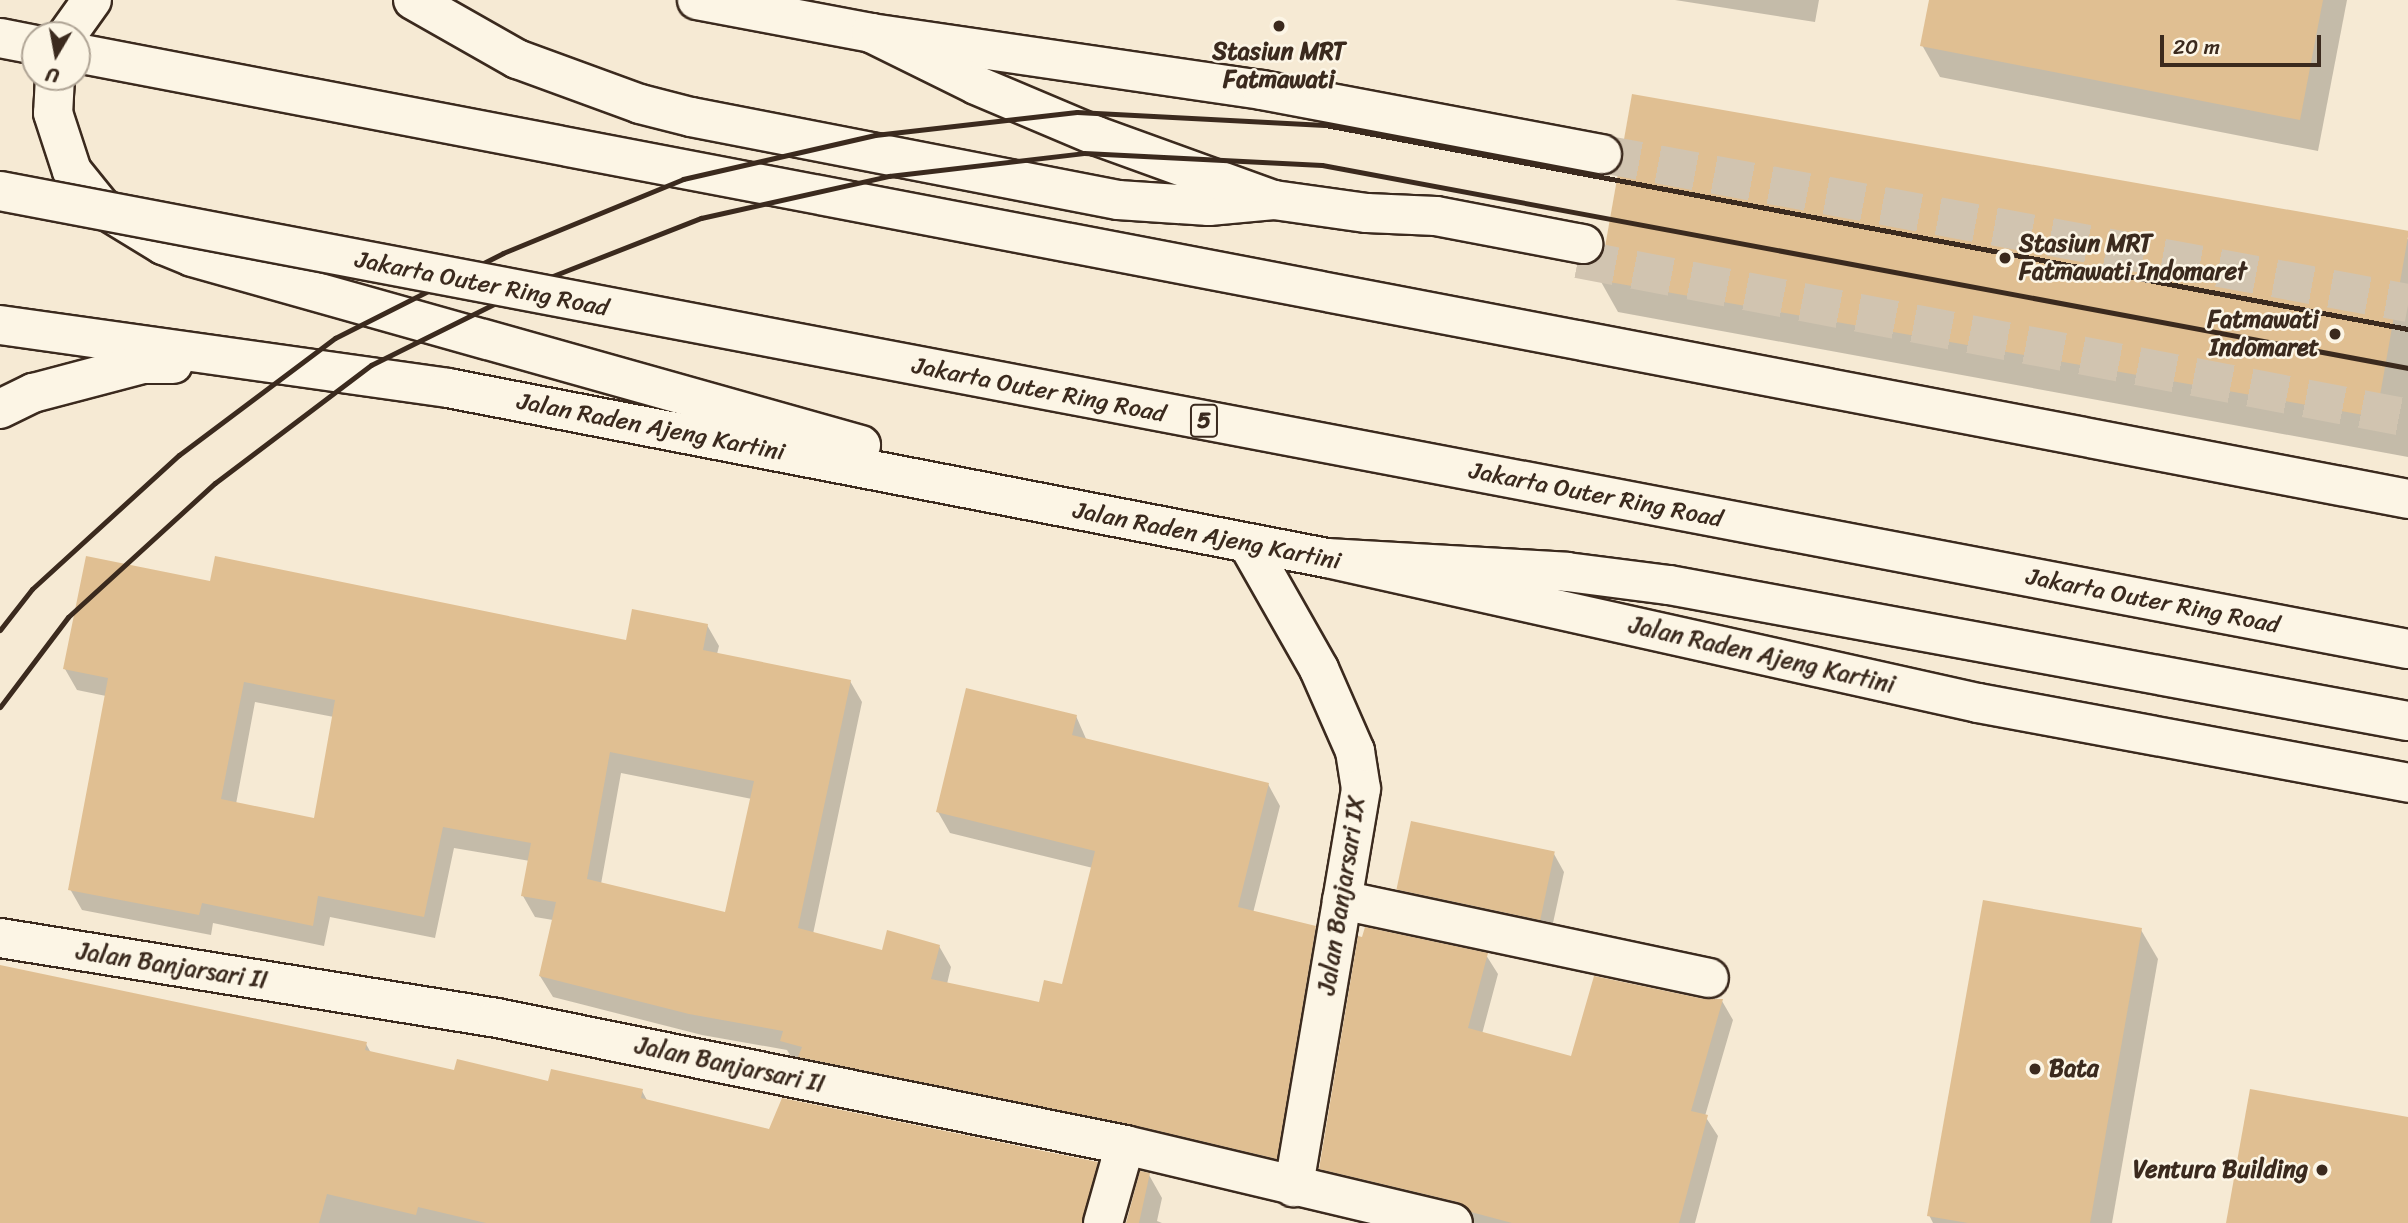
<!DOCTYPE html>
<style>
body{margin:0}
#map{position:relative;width:2408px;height:1223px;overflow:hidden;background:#f6ead4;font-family:Sriracha,sans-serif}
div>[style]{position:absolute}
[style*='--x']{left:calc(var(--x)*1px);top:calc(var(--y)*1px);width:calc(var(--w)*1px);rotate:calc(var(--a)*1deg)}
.shadow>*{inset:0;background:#0003}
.building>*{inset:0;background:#e0bf92;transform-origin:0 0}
.trunk-tunnel>*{height:38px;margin-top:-19px;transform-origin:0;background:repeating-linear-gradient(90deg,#d1c4b0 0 38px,transparent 0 57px)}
.motorway-tunnel>*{height:38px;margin-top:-19px;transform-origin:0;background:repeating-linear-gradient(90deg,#d1c4b0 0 38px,transparent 0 57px)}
.roads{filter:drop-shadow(2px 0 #3b2a1e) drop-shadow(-2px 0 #3b2a1e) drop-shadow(0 2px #3b2a1e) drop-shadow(0 -2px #3b2a1e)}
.minor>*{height:38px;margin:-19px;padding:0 19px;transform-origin:19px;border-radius:19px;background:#fcf5e5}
.trunk>*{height:38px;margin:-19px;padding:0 19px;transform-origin:19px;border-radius:19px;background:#fcf5e5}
.motorway>*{height:38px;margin:-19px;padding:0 19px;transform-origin:19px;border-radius:19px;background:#fcf5e5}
.rail>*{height:5px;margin:-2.5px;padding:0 2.5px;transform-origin:2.5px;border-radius:2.5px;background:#3b2a1e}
.bridges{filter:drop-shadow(2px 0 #3b2a1e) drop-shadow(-2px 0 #3b2a1e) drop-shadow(0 2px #3b2a1e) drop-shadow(0 -2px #3b2a1e)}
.motorway-bridge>*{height:38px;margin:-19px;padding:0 19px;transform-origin:19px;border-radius:19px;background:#fcf5e5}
.dots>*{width:19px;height:19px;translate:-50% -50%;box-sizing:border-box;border:4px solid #fcf5e5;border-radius:50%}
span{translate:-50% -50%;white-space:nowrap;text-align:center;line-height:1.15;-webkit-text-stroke:5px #fcf5e5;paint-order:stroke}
.shield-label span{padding:2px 5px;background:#fcf5e5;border:2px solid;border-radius:5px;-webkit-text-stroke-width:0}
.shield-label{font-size:23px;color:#3b2a1e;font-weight:700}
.poi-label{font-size:24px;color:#3b2a1e;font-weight:700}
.left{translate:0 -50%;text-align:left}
.right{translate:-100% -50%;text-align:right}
.street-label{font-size:24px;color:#3b2a1e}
.north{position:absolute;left:21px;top:21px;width:70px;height:70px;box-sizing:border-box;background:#fcf5e5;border:2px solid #afa495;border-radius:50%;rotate:190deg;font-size:19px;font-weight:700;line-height:28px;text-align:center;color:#3b2a1e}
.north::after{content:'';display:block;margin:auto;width:24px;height:32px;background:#3b2a1e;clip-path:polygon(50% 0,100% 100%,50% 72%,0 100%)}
.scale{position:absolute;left:2160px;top:35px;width:161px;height:32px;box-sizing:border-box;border:4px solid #3b2a1e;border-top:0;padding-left:9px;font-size:21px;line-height:24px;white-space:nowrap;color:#3b2a1e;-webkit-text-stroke:5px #fcf5e5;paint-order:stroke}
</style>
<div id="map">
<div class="shadow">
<i style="clip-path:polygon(1675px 0,1819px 0,1815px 22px)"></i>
<i style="clip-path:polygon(1931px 0,2347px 0,2318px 151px,1940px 77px,1922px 45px)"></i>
<i style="clip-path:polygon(2408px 239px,2408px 457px,1618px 312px,1600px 280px)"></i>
<i style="clip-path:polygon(evenodd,211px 583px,627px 642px,707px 625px,719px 646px,717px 654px,850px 681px,862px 702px,813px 934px,883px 953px,939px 946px,951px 967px,947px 984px,1040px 1004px,1063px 986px,1093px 868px,950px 833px,938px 812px,1076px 716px,1087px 741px,1268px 784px,1280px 806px,1253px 913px,1315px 928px,1327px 949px,1288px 1179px,794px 1062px,787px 1050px,702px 1035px,553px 997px,540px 976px,553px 920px,535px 917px,523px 896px,530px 861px,454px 848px,435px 938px,330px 917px,324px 946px,213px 923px,211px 935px,82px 910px,70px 889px,106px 696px,77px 690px,65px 669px,211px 583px,255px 702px,334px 717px,316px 820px,236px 804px,255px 702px,211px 583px,621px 773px,752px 799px,727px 914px,601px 884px,621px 773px)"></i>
<i style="clip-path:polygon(1554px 854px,1564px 872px,1550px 937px,1408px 907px,1398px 889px)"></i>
<i style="clip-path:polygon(2141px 930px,2158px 959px,2112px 1223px,1933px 1223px,1929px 1215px)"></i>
<i style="clip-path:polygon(1486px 955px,1498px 974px,1482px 1034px,1572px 1058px,1704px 1001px,1722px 1001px,1733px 1020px,1705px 1116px,1718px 1136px,1695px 1223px,1474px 1223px,1332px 1188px,1321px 1168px)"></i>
<i style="clip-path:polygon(0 967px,366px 1044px,371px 1053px,455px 1073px,642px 1091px,648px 1102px,770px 1131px,1096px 1163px,1110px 1187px,1101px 1223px,0 1223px)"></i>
<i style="clip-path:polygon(1149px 1175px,1162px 1198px,1157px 1221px,1162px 1223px,1127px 1223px)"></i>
</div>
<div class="building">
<i style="clip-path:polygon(1929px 0,2323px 0,2300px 120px,1920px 46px)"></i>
<i style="left:1632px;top:94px;width:789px;height:189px;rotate:10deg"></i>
<i style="clip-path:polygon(evenodd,86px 556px,210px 581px,215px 556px,626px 640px,632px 609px,708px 624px,703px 650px,851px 680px,798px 928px,882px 950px,887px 930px,940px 945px,931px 979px,1039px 1002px,1044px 980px,1062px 984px,1095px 851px,936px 812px,966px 688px,1077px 715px,1072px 735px,1269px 783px,1238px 907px,1316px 926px,1277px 1159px,1129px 1124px,798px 1057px,802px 1047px,780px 1041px,783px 1031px,689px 1014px,539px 976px,556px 902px,521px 896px,531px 843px,443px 827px,424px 917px,318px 896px,313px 926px,202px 903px,199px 915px,68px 890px,108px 678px,63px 669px,86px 556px,244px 682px,335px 700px,314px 818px,221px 799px,244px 682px,86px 556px,610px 752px,754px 781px,725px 912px,587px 879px,610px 752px)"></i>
<i style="left:1411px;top:821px;width:147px;height:70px;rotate:12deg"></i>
<i style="clip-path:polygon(1983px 900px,2142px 928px,2090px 1223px,1968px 1223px,1927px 1216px)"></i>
<i style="clip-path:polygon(1365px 927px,1488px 953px,1468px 1028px,1571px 1056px,1594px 976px,1704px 999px,1723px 999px,1691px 1111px,1708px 1115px,1679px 1223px,1512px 1223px,1471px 1212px,1458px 1202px,1319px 1169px,1358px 936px,1362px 937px)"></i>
<i style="clip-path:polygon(0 965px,367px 1042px,365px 1050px,454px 1070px,457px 1059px,548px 1081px,551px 1069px,643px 1089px,641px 1098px,769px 1129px,782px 1098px,1098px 1162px,1082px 1223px,486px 1223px,418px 1207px,416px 1215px,327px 1194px,319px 1223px,0 1223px)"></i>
<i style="clip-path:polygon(2250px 1089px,2408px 1117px,2408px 1223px,2226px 1223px)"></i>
<i style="clip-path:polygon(1140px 1171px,1150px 1173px,1139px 1223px,1126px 1223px)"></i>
</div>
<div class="trunk-tunnel">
<i style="--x:1602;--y:154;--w:820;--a:10.47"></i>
</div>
<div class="motorway-tunnel">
<i style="--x:1578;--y:259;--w:845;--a:10.84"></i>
</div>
<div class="roads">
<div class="minor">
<i style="--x:1248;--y:544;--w:144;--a:60.4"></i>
<i style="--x:1319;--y:669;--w:90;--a:66.3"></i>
<i style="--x:1355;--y:751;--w:38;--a:81"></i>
<i style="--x:1361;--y:789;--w:404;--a:99.6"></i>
<i style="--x:1342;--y:900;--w:375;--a:12"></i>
<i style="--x:0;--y:938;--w:503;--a:9.14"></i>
<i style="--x:497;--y:1018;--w:641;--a:11.43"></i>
<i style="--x:1125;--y:1145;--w:337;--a:13.4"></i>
<i style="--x:1103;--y:1223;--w:81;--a:-74.2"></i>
</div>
<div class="trunk">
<i style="--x:697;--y:0;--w:177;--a:10.7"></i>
<i style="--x:871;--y:33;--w:395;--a:8.3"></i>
<i style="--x:1262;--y:90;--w:346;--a:10.7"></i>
<i style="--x:67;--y:35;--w:43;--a:-54.5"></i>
<i style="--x:55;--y:77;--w:36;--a:93"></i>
<i style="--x:53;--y:113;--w:61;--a:71.9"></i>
<i style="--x:72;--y:171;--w:46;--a:51.1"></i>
<i style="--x:101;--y:207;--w:73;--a:31.5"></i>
<i style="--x:163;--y:245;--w:31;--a:22"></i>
<i style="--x:192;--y:257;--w:695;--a:15.7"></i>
<i style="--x:0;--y:325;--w:452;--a:8"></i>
<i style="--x:448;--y:388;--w:895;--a:10.95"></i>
<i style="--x:1327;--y:558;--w:667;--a:12.56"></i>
<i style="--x:1978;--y:703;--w:437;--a:10.5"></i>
<i style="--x:0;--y:409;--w:37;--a:-26"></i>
<i style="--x:33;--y:393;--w:114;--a:-14.8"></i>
<i style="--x:143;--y:364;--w:30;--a:0"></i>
</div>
<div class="motorway">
<i style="--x:413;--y:0;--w:120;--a:29.6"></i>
<i style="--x:517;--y:59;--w:131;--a:20.1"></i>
<i style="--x:640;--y:104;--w:53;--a:14.3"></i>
<i style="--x:691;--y:117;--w:435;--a:11"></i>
<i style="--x:1118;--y:200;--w:91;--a:3.8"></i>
<i style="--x:1209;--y:206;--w:65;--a:-5.3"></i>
<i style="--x:871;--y:33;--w:117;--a:26.3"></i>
<i style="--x:976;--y:85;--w:131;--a:22.9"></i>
<i style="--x:1097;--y:136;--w:188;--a:19.9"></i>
<i style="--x:1274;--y:200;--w:94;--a:8"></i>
<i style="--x:1367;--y:213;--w:69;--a:2.5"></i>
<i style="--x:1436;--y:216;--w:150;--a:10.8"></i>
<i style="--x:0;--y:38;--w:36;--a:11"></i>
<i style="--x:77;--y:53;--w:2373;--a:10.83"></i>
<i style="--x:1327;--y:558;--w:240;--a:3.3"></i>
<i style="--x:1567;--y:572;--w:103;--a:7.3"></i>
<i style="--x:1669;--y:585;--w:751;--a:10.43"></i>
</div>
</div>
<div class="rail">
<i style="--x:0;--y:630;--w:52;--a:-52"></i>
<i style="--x:32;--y:589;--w:199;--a:-42.4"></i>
<i style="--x:179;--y:455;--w:195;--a:-36.9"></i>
<i style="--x:335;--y:338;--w:188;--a:-26.8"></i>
<i style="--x:503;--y:253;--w:195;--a:-22.3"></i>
<i style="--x:683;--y:179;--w:197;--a:-12.9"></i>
<i style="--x:875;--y:135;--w:203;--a:-6.5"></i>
<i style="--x:1077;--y:112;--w:248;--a:3"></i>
<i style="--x:1325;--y:125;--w:1102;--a:10.67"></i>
<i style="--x:0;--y:707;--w:113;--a:-52.9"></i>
<i style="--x:68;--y:617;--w:199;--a:-42.4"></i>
<i style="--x:215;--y:483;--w:196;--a:-37.1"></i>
<i style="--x:371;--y:365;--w:189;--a:-26.4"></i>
<i style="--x:540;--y:281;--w:173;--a:-21.4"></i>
<i style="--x:701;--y:218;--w:193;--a:-12.6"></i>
<i style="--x:889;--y:176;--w:196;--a:-6.7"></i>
<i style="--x:1084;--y:153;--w:238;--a:2.9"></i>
<i style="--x:1322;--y:165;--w:1105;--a:10.59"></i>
</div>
<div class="bridges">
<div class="motorway-bridge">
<i style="--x:0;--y:191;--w:2451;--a:10.77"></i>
</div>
</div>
<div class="dots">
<i style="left:1279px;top:26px;background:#3b2a1e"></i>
<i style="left:2005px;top:258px;background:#3b2a1e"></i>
<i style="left:2335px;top:334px;background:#3b2a1e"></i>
<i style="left:2035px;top:1069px;background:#3b2a1e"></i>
<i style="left:2322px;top:1170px;background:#3b2a1e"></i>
</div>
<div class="shield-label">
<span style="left:1204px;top:421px">5</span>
</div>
<div class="poi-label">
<span style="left:1279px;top:66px">Stasiun MRT<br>Fatmawati</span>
<span class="left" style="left:2019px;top:258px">Stasiun MRT<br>Fatmawati Indomaret</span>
<span class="right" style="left:2319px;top:334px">Fatmawati<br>Indomaret</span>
<span class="left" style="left:2049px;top:1069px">Bata</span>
<span class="right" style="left:2308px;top:1170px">Ventura Building</span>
</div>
<div class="street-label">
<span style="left:482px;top:284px;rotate:11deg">Jakarta Outer Ring Road</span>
<span style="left:1039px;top:390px;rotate:11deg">Jakarta Outer Ring Road</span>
<span style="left:651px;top:427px;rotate:11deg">Jalan Raden Ajeng Kartini</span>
<span style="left:1596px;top:495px;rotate:11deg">Jakarta Outer Ring Road</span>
<span style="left:1207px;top:536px;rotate:11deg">Jalan Raden Ajeng Kartini</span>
<span style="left:2153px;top:601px;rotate:11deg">Jakarta Outer Ring Road</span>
<span style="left:1762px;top:655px;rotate:13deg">Jalan Raden Ajeng Kartini</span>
<span style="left:1342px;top:895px;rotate:-81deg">Jalan Banjarsari IX</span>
<span style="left:172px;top:966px;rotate:9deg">Jalan Banjarsari II</span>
<span style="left:730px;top:1065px;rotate:12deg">Jalan Banjarsari II</span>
</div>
<div class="north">U</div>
<div class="scale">20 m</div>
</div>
